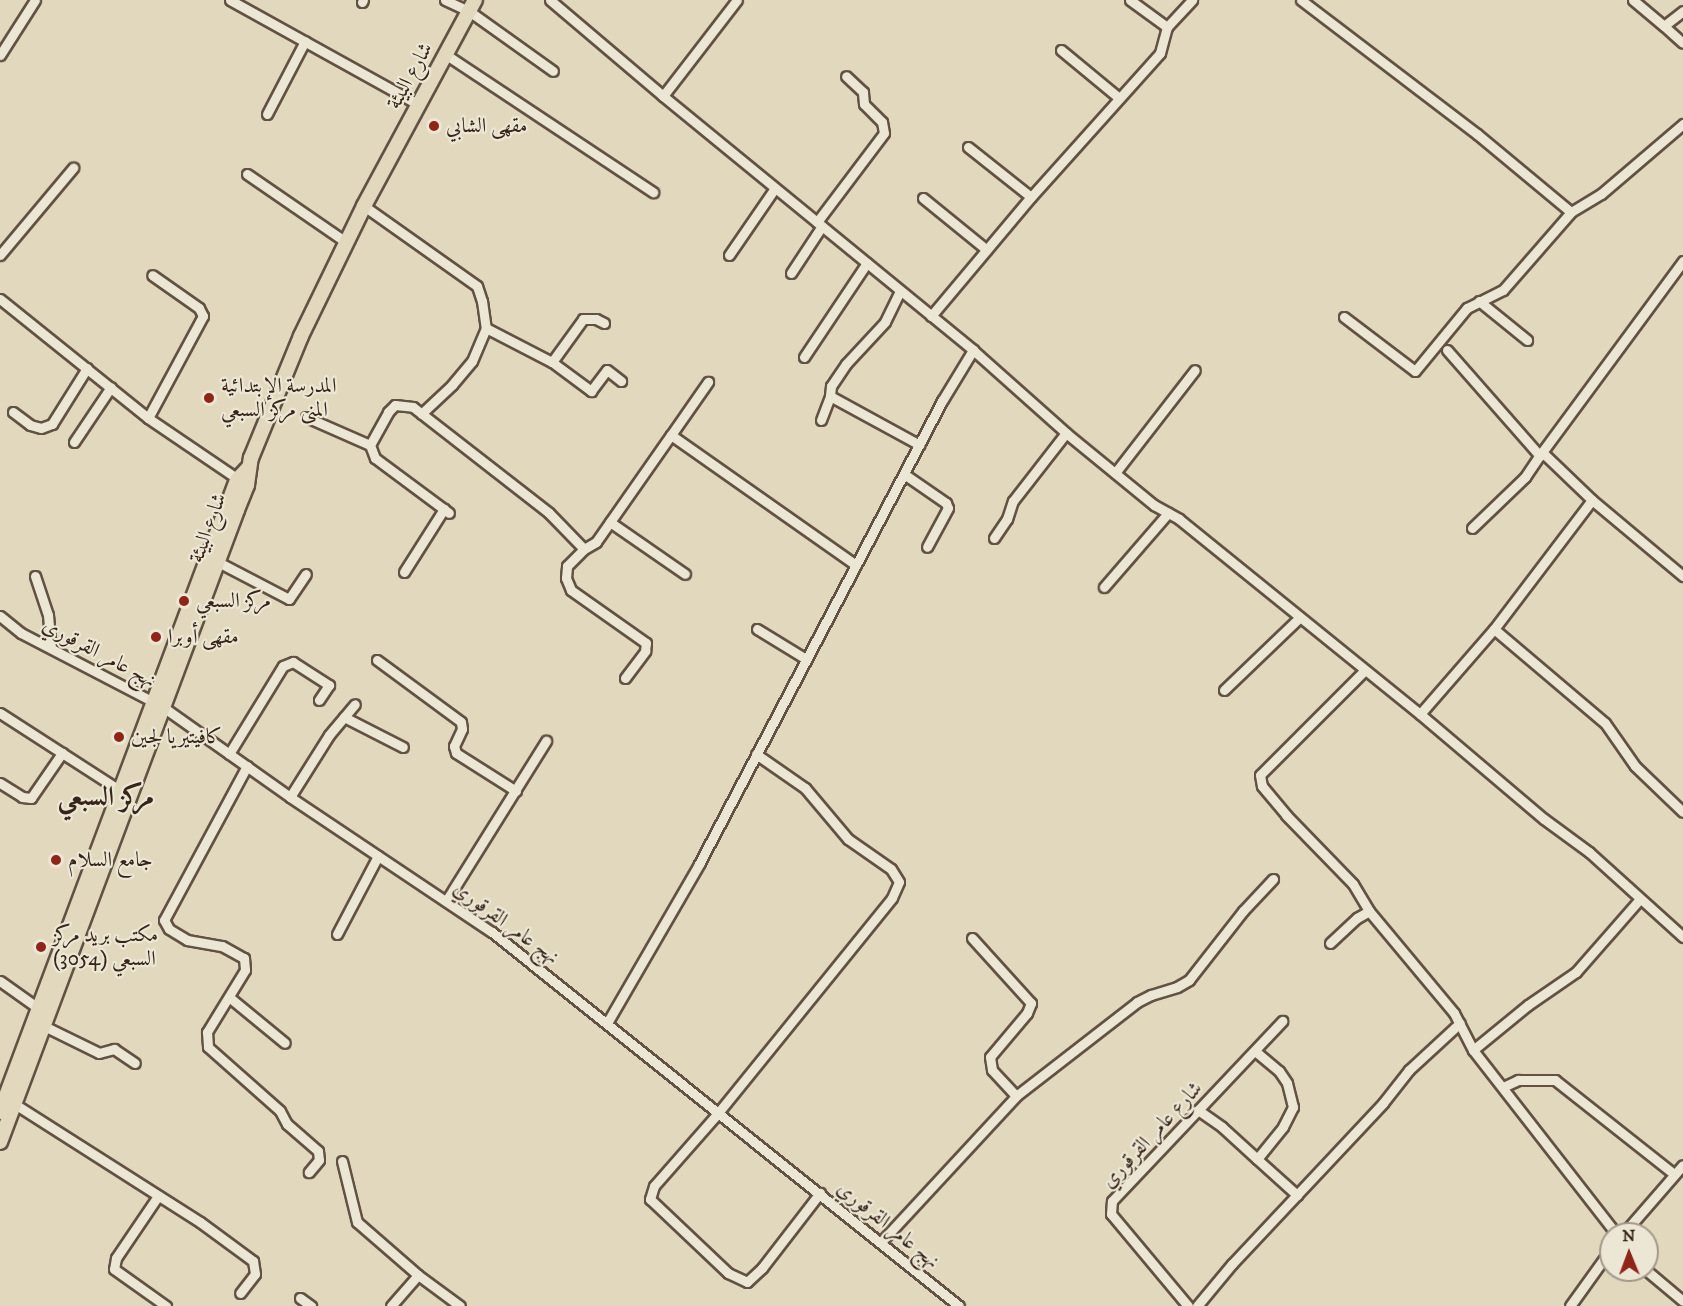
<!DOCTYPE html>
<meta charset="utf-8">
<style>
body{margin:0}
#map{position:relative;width:1683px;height:1306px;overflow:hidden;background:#e1d8bd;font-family:"IM FELL DW Pica",Amiri,serif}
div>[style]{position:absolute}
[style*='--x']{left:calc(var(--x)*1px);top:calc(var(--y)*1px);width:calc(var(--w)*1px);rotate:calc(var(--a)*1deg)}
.roads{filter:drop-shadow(2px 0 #625243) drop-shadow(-2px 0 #625243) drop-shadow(0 2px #625243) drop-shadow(0 -2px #625243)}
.minor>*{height:9px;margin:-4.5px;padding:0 4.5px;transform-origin:4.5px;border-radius:4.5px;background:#ece6d4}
.primary>*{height:14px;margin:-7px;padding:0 7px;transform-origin:7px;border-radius:7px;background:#e1d8bd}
.dots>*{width:16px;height:16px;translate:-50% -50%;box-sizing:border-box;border:3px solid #ece6d4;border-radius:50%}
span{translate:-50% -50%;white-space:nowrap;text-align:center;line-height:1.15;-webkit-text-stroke:4.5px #ece6d4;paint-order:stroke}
.street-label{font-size:21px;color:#38251a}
.poi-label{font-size:21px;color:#38251a}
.left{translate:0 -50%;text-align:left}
.district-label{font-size:27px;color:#38251a;font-weight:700}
.north{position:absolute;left:1599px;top:1222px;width:60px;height:60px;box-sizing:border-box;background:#ece6d4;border:2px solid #a4998a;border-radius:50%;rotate:359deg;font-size:16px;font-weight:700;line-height:24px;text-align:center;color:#38251a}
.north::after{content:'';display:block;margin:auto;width:21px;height:27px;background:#8f2418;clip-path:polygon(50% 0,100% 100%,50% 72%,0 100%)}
</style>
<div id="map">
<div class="roads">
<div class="minor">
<i style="--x:230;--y:0;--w:215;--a:29"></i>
<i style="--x:445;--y:0;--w:26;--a:25"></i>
<i style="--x:469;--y:11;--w:103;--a:35.5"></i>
<i style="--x:550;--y:0;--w:148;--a:40.3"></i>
<i style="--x:663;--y:96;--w:401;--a:39.3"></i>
<i style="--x:973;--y:350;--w:125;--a:41.7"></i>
<i style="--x:1066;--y:433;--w:114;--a:39.3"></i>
<i style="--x:1154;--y:505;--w:29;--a:29"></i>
<i style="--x:1179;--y:519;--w:310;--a:39"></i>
<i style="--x:1420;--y:714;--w:162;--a:40.3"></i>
<i style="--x:1544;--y:819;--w:56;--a:36.3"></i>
<i style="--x:1589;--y:852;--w:127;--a:42.1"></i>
<i style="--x:1130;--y:0;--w:46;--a:36.1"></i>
<i style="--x:1301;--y:0;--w:221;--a:37.3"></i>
<i style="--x:1477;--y:134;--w:122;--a:39.7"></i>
<i style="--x:1571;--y:212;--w:35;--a:-31"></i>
<i style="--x:1601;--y:194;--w:108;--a:-40.5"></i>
<i style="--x:1633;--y:0;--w:40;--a:40"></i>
<i style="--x:362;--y:2;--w:2;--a:-63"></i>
<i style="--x:1683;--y:11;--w:24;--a:142"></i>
<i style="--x:1664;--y:26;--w:25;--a:42"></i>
<i style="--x:1061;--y:50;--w:75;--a:39.6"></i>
<i style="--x:445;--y:54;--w:250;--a:33.6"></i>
<i style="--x:0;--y:55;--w:65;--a:-57.5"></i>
<i style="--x:663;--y:96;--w:121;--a:-52.4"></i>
<i style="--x:267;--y:114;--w:82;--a:-62.5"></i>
<i style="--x:968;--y:147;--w:80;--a:38.4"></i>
<i style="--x:247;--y:174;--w:120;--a:34.5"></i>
<i style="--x:923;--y:198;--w:82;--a:39.1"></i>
<i style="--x:364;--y:206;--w:138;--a:35.3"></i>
<i style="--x:477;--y:286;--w:16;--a:72"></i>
<i style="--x:482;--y:301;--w:27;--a:82"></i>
<i style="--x:486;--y:328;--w:36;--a:113"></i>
<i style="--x:472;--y:361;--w:31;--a:130"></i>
<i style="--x:452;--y:385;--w:42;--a:136.9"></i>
<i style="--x:817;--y:222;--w:111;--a:-53"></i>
<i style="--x:884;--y:133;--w:11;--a:-100"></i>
<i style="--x:882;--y:122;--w:25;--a:-135"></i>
<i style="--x:864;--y:104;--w:12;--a:-95"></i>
<i style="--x:863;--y:92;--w:23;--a:-137"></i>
<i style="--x:0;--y:255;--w:114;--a:-50"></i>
<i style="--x:729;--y:255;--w:81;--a:-55.5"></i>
<i style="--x:1683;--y:261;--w:237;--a:126.4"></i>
<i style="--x:1542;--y:452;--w:69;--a:43.8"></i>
<i style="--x:1592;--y:500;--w:119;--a:39.9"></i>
<i style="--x:791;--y:273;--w:56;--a:-56.6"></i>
<i style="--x:900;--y:291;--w:34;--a:116"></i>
<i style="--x:885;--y:322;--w:57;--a:132.9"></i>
<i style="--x:846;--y:364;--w:27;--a:124"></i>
<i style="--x:831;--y:386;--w:10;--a:96"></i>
<i style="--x:830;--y:396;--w:102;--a:28.6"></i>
<i style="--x:0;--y:299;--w:190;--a:38.8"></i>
<i style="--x:148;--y:418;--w:114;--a:34.2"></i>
<i style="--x:1479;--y:301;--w:62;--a:39.1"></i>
<i style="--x:931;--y:316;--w:155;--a:-50"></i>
<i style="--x:1031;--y:197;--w:193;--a:-48.1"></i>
<i style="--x:1160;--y:53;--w:27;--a:-75"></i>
<i style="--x:1167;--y:27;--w:37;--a:-47"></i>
<i style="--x:1344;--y:317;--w:89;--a:37.3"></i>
<i style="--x:1415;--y:371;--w:82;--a:-50.5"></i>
<i style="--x:1467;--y:308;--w:40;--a:-26.6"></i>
<i style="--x:1503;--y:290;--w:103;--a:-48.9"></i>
<i style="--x:486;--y:328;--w:74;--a:27.3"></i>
<i style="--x:552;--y:362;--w:53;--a:-54.2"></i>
<i style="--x:583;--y:319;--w:13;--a:0"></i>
<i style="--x:596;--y:319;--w:9;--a:27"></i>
<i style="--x:1447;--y:350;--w:141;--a:48.7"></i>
<i style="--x:804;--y:357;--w:113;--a:-56.2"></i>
<i style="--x:552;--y:362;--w:49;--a:36.6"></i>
<i style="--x:591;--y:391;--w:26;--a:-53"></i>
<i style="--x:607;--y:370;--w:18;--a:38"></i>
<i style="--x:13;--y:412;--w:21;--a:37"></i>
<i style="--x:30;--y:425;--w:11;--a:15"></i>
<i style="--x:41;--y:428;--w:12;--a:-20"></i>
<i style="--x:52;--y:424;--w:66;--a:-58"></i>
<i style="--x:306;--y:417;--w:70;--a:23.6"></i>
<i style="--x:370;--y:445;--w:38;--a:-61"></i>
<i style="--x:388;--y:412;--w:10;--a:-45"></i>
<i style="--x:395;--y:405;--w:18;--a:6"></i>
<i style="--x:413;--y:407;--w:172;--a:37.9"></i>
<i style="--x:549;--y:513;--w:50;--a:45.8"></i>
<i style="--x:148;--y:418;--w:116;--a:-61.7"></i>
<i style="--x:203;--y:316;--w:9;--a:-117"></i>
<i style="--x:199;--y:308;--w:57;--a:-144.9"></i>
<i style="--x:821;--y:420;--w:26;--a:-69"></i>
<i style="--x:671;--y:435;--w:65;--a:-55.1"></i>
<i style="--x:74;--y:442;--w:66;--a:-56.1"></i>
<i style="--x:370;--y:445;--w:14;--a:69"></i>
<i style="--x:375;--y:458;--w:92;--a:36.6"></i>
<i style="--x:1115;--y:473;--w:130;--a:-52.2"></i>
<i style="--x:904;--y:474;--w:51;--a:34.6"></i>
<i style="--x:946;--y:503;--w:5;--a:68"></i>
<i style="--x:948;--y:508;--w:44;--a:118.3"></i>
<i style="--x:610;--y:522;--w:91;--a:34.7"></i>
<i style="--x:1472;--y:528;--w:74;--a:-43.9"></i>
<i style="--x:1525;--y:477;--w:30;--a:-56"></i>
<i style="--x:994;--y:538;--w:23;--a:-56"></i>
<i style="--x:1007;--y:519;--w:19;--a:-72"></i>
<i style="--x:1013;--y:501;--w:86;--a:-52.1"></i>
<i style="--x:218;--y:562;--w:80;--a:27.5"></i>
<i style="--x:289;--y:599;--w:30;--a:-56"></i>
<i style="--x:404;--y:572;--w:75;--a:-57.6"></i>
<i style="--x:35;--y:576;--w:41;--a:71.6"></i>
<i style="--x:48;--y:615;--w:33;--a:85"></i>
<i style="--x:1104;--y:587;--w:98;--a:-49.1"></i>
<i style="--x:0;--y:616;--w:27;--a:39"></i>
<i style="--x:21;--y:633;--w:160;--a:27.5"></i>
<i style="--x:163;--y:707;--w:156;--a:35.3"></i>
<i style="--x:290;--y:797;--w:243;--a:33.8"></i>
<i style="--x:492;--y:932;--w:598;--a:38.69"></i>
<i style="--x:757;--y:629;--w:57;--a:31.5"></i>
<i style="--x:1494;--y:629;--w:145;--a:40.3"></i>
<i style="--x:1605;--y:723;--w:52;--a:55.1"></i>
<i style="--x:1635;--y:766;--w:66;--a:43.8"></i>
<i style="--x:377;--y:660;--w:104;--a:36.4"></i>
<i style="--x:461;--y:722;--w:7;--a:82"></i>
<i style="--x:462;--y:729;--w:19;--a:115"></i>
<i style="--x:454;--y:746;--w:7;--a:74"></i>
<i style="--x:456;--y:753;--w:71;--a:32.3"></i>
<i style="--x:1365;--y:670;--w:148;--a:135"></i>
<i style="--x:1260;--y:775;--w:11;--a:80"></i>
<i style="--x:1262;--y:786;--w:38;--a:50"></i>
<i style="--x:1286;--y:815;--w:96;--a:45.8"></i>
<i style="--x:1353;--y:884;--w:31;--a:59"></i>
<i style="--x:1369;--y:911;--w:133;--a:50.2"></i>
<i style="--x:1454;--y:1013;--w:42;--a:62.8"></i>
<i style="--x:1473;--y:1050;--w:233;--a:52.1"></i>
<i style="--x:625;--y:678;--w:34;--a:-53"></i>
<i style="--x:645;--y:651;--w:8;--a:-83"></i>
<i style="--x:646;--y:643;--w:92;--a:-144.8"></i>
<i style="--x:571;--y:590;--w:13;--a:-113"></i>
<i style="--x:566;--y:578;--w:12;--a:-85"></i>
<i style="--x:567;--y:566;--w:24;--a:-45"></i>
<i style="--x:584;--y:549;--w:14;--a:-30"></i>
<i style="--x:596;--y:542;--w:131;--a:-55"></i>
<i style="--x:671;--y:435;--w:226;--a:35.1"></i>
<i style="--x:1224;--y:690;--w:104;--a:-43.8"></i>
<i style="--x:0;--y:713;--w:148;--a:32.8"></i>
<i style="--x:1420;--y:714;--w:113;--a:-49"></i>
<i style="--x:1494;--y:629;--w:162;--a:-52.8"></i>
<i style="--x:344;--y:717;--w:66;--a:27"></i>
<i style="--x:229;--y:754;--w:103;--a:-58.5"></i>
<i style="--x:283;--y:666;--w:11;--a:-22"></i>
<i style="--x:293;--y:662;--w:43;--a:32.6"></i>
<i style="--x:329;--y:685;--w:18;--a:124"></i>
<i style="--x:756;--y:754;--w:60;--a:34.8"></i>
<i style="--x:805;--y:788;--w:67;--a:49.9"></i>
<i style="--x:848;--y:839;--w:52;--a:34.9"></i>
<i style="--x:891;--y:869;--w:15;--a:58"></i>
<i style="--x:899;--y:882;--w:17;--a:114"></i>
<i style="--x:892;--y:898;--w:275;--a:129"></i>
<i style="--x:719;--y:1112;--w:98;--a:131.3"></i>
<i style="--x:654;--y:1186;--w:14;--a:107"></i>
<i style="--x:650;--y:1199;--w:108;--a:43.5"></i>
<i style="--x:728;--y:1273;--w:21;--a:25"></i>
<i style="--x:747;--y:1282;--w:21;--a:-43"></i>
<i style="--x:762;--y:1268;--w:95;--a:-52.3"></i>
<i style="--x:247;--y:766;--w:175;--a:118.3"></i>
<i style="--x:164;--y:920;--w:10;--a:61"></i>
<i style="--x:169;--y:929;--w:21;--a:31"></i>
<i style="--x:187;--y:940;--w:36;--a:10"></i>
<i style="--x:222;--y:946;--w:25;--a:29"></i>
<i style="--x:244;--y:958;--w:12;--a:85"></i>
<i style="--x:245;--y:970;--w:73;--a:121.5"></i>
<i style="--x:207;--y:1032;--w:15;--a:86"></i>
<i style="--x:208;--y:1047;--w:96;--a:41.6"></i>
<i style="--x:280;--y:1111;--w:15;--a:62"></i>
<i style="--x:287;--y:1124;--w:41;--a:41.1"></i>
<i style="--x:318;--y:1151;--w:9;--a:84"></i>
<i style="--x:319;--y:1160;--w:16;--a:130"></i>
<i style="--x:0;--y:783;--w:26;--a:32"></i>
<i style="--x:22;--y:797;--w:9;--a:6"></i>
<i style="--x:31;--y:798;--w:55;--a:-55.4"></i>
<i style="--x:290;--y:797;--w:73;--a:-57.8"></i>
<i style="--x:329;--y:735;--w:40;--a:-50"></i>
<i style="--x:446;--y:901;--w:189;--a:-58"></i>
<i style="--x:337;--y:934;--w:88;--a:-62.3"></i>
<i style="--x:972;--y:938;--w:88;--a:47.8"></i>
<i style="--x:1031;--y:1003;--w:11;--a:112"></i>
<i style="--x:1027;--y:1013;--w:57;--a:130.1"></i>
<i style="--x:990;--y:1057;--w:13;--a:81"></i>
<i style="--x:992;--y:1070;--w:35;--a:47"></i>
<i style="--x:1330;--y:943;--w:37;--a:-43"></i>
<i style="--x:1357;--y:918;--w:14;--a:-30"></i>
<i style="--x:0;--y:981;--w:47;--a:35.4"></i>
<i style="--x:229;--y:997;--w:72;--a:39.4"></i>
<i style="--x:607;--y:1023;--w:184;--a:-59.9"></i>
<i style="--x:699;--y:864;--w:523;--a:-62.31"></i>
<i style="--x:942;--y:401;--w:60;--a:-58.7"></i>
<i style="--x:44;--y:1026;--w:61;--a:26.1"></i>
<i style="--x:99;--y:1053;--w:16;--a:-15"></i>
<i style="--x:114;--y:1049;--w:25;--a:34"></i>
<i style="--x:1473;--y:1050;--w:71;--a:-39.3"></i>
<i style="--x:1528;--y:1005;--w:58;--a:-34.5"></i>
<i style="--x:1576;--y:972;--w:97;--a:-48.8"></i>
<i style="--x:1255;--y:1051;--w:31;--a:40"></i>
<i style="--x:1279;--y:1071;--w:14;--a:56"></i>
<i style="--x:1287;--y:1083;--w:25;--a:76"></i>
<i style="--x:1293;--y:1107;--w:22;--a:117"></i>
<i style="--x:1283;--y:1127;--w:41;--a:129.1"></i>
<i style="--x:1257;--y:1159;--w:54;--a:42"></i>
<i style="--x:1503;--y:1087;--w:17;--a:-25"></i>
<i style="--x:1518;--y:1080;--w:37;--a:0"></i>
<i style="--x:1555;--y:1080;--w:152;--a:38.3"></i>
<i style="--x:10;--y:1101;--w:225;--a:32.5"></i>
<i style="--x:200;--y:1222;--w:66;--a:36.3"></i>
<i style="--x:253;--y:1261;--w:13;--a:81"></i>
<i style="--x:255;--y:1274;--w:24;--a:128"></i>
<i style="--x:1198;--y:1110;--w:29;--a:35"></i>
<i style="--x:1222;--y:1127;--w:47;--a:42.4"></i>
<i style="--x:342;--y:1161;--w:63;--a:76.2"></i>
<i style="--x:357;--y:1222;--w:81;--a:41"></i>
<i style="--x:158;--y:1196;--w:75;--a:124.1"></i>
<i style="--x:116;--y:1258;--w:11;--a:100"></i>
<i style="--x:114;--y:1269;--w:64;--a:35.4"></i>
<i style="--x:1623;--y:1234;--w:91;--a:-49"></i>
<i style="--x:881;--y:1242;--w:199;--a:-47.2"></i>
<i style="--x:1016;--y:1096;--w:153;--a:-37.8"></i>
<i style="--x:1137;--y:1002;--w:16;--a:-27"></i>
<i style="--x:1151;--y:995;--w:27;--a:-17"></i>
<i style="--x:1177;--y:987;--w:14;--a:-30"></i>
<i style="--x:1189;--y:980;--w:88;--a:-52"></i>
<i style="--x:1243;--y:911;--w:44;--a:-46.8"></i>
<i style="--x:1646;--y:1270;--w:48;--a:40"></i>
<i style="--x:300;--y:1298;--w:14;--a:36"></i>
<i style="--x:391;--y:1306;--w:41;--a:-48.9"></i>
<i style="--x:418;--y:1275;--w:52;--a:36.4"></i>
<i style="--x:1188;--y:1306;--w:120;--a:-129.9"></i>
<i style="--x:1111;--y:1214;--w:13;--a:-86"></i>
<i style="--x:1112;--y:1201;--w:248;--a:-46.6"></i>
<i style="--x:1197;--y:1306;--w:55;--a:-50.2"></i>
<i style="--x:1232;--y:1264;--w:221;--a:-46.8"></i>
<i style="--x:1383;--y:1103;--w:42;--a:-51.8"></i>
<i style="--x:1409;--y:1070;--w:69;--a:-42.7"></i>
<i style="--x:1570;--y:1306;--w:70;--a:-54.3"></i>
</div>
<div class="primary">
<i style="--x:0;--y:1112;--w:675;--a:-69.44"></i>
<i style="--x:237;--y:480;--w:16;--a:-47"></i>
<i style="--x:0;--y:1142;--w:675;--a:-69.44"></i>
<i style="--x:237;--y:510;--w:27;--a:-68"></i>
<i style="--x:247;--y:485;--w:27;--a:-82"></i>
<i style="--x:251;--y:458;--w:132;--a:-67.7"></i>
<i style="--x:301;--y:336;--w:144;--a:-64.1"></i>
<i style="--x:364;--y:206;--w:234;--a:-61.7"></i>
</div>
</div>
<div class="dots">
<i style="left:434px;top:126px;background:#8f2418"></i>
<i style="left:209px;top:398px;background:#8f2418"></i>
<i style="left:184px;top:601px;background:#8f2418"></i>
<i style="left:156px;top:637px;background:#8f2418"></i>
<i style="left:119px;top:737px;background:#8f2418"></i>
<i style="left:56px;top:860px;background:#8f2418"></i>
<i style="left:41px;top:947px;background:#8f2418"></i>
</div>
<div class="street-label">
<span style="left:410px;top:76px;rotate:-61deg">شارع البيئة</span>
<span style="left:208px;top:528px;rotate:-70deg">شارع البيئة</span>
<span style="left:99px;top:653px;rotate:28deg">نهج عامر القرقوري</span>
<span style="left:506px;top:923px;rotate:36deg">نهج عامر القرقوري</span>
<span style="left:1152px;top:1135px;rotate:-47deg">شارع عامر القرقوري</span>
<span style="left:888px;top:1225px;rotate:39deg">نهج عامر القرقوري</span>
</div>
<div class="poi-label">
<span class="left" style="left:446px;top:126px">مقهى الشابي</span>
<span class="left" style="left:221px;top:398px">المدرسة الإبتدائية<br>المنى مركز السبعي</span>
<span class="left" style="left:196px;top:601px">مركز السبعي</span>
<span class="left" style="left:168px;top:637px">مقهى أوبرا</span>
<span class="left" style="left:131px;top:737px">كافيتيريا لجين</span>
<span class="left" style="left:68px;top:860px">جامع السلام</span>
<span class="left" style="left:53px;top:947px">مكتب بريد مركز<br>السبعي (3054)</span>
</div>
<div class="district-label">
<span style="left:106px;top:798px">مركز السبعي</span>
</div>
<div class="north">N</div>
</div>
